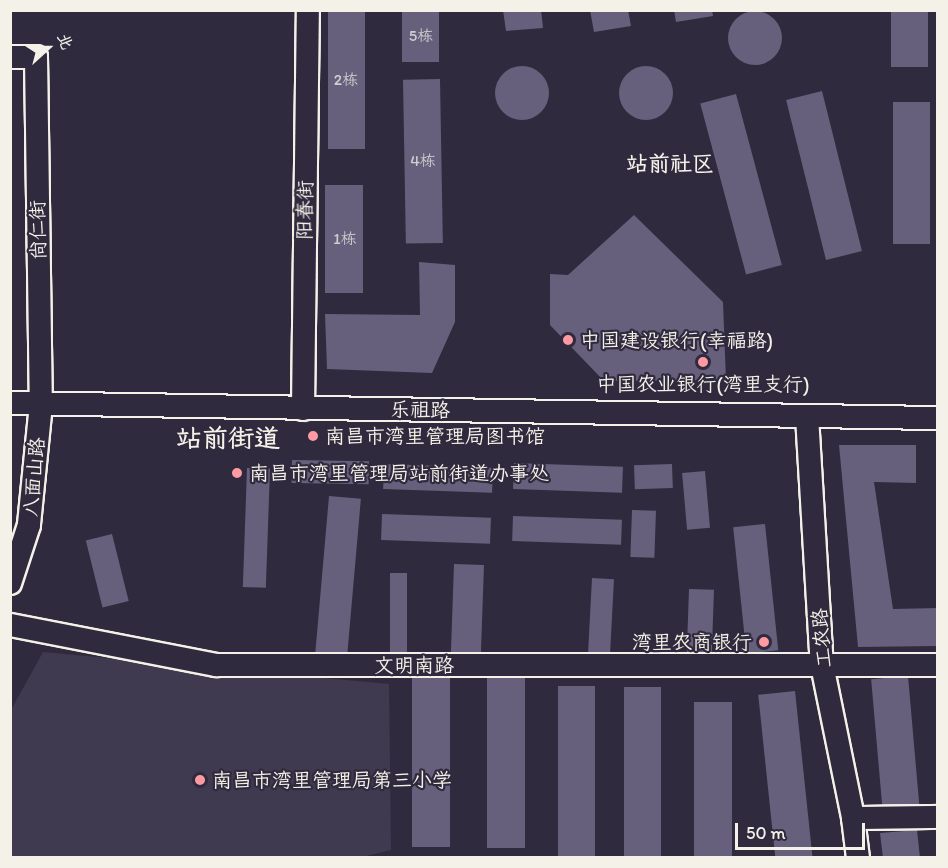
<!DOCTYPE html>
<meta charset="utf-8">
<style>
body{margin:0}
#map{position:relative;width:948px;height:868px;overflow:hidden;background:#2f2a3d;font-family:Itim,"LXGW WenKai TC",sans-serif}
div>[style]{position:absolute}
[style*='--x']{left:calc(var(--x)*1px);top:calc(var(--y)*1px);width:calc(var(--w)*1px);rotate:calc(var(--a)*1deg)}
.built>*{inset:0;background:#403a50}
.building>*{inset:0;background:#66607d;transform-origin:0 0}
.round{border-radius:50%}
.roads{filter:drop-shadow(2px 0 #f4f1e8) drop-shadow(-2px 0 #f4f1e8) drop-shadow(0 2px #f4f1e8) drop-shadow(0 -2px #f4f1e8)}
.minor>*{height:22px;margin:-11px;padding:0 11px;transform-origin:11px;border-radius:11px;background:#2f2a3d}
.dots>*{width:16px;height:16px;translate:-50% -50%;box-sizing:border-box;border:3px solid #2f2a3d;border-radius:50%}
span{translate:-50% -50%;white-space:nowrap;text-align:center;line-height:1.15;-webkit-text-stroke:4.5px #2f2a3d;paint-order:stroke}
.number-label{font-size:16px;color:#d0cdcd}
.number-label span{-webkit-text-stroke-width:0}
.street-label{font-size:20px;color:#f4f1e8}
.poi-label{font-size:20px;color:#f4f1e8}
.left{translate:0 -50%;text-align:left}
.right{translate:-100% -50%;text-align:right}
.quarter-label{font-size:22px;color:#f4f1e8;font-weight:700}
.district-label{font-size:26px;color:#f4f1e8;font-weight:700}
.frame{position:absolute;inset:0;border:12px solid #f4f1e8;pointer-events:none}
.north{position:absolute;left:18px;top:18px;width:60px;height:60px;-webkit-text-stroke:4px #2f2a3d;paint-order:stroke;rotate:69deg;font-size:16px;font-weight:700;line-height:24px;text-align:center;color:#f4f1e8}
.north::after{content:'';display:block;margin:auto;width:21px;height:27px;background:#f4f1e8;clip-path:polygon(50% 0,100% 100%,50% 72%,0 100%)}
.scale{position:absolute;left:735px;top:823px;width:130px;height:27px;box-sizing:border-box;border:3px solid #f4f1e8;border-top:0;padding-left:8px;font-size:18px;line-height:21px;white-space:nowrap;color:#f4f1e8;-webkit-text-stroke:4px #2f2a3d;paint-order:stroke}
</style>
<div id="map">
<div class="built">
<i style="clip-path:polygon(43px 652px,389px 684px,391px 850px,358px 858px,11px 858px,11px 710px)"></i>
</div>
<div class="building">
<i style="left:328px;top:10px;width:37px;height:139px"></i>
<i style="left:402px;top:10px;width:37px;height:52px"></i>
<i style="clip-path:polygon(503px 10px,541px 10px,543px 28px,506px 31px)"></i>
<i style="clip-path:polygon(590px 10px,628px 10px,631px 26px,594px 32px)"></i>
<i style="clip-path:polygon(674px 10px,712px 10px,713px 16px,676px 22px)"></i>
<i style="left:891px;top:10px;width:37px;height:57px"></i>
<i class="round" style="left:728px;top:11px;width:54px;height:54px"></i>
<i class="round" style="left:495px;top:66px;width:54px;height:54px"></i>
<i class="round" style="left:619px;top:66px;width:54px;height:54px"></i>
<i style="left:440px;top:79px;width:164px;height:37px;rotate:89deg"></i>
<i style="left:822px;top:91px;width:165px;height:37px;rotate:76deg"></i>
<i style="left:736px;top:94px;width:177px;height:37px;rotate:75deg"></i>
<i style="left:893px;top:102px;width:37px;height:142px"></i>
<i style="left:325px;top:185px;width:38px;height:108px"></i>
<i style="clip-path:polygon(634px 215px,723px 302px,726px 380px,604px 381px,550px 325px,550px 274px,568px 275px)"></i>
<i style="clip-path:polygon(419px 262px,455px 265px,455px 322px,432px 373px,327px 369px,325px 314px,420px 315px)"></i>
<i style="clip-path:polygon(839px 445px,916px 445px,916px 483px,874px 482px,893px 609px,938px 608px,938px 646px,858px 647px)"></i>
<i style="left:292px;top:460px;width:77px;height:23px;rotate:1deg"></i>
<i style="left:514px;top:463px;width:109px;height:26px;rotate:2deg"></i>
<i style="left:384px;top:464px;width:109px;height:25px;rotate:2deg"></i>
<i style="left:672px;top:464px;width:24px;height:38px;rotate:88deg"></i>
<i style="left:247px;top:468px;width:23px;height:119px;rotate:2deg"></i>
<i style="left:705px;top:471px;width:57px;height:23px;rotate:85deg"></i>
<i style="left:329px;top:496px;width:32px;height:163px;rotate:5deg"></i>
<i style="left:632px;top:510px;width:24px;height:47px;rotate:2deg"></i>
<i style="left:382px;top:514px;width:109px;height:26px;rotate:2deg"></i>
<i style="left:513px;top:516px;width:109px;height:25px;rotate:2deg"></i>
<i style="left:765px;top:524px;width:127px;height:32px;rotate:84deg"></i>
<i style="left:112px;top:534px;width:69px;height:27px;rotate:76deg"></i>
<i style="left:454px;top:564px;width:30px;height:96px;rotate:2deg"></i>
<i style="left:390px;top:573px;width:17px;height:85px"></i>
<i style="left:592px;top:578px;width:22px;height:82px;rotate:3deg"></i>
<i style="left:689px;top:589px;width:25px;height:70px;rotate:2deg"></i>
<i style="left:412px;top:673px;width:38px;height:174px"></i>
<i style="left:487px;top:674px;width:38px;height:174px"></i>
<i style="left:908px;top:676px;width:131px;height:37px;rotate:85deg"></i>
<i style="left:558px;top:686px;width:37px;height:172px"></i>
<i style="left:624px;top:687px;width:37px;height:171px"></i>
<i style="left:795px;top:691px;width:168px;height:37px;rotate:84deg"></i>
<i style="left:694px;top:702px;width:38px;height:156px"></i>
<i style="clip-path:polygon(917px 830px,920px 858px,883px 858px,880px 833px)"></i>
</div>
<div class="roads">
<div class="minor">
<i style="--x:10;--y:57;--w:26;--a:0"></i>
<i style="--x:36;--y:57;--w:347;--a:89.2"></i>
<i style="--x:41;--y:404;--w:122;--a:95.7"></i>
<i style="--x:29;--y:525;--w:61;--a:108.1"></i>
<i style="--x:10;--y:403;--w:928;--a:0.93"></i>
<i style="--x:303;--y:409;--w:399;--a:-89.3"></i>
<i style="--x:807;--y:416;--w:249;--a:86.6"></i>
<i style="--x:822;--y:665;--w:156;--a:78.5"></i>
<i style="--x:853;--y:818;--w:40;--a:82.9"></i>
<i style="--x:10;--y:625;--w:210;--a:11"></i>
<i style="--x:216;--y:665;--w:722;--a:0"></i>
<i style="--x:853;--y:818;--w:85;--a:-0.7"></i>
</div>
</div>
<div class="dots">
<i style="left:568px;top:340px;background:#ff9aa2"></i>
<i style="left:703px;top:362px;background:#ff9aa2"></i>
<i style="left:313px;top:436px;background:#ff9aa2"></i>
<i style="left:237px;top:473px;background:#ff9aa2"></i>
<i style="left:764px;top:642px;background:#ff9aa2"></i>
<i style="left:200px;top:780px;background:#ff9aa2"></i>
</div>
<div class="number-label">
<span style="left:421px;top:36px">5栋</span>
<span style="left:346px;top:80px">2栋</span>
<span style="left:423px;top:161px">4栋</span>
<span style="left:345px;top:239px">1栋</span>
</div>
<div class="street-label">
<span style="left:305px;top:210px;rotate:-89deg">阳春街</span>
<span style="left:38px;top:230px;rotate:-91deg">尚仁街</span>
<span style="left:420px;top:410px;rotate:1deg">乐祖路</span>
<span style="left:34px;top:477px;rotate:-85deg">八面山路</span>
<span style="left:822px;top:638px;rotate:-95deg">工农路</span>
<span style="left:414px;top:665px">文明南路</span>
</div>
<div class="poi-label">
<span class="left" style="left:580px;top:340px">中国建设银行(幸福路)</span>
<span style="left:703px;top:384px">中国农业银行(湾里支行)</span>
<span class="left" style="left:325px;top:436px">南昌市湾里管理局图书馆</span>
<span class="left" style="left:249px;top:473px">南昌市湾里管理局站前街道办事处</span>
<span class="right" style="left:752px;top:642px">湾里农商银行</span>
<span class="left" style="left:212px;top:780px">南昌市湾里管理局第三小学</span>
</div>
<div class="quarter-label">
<span style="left:670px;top:164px">站前社区</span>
</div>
<div class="district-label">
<span style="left:228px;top:439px">站前街道</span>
</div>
<div class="frame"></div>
<div class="north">北</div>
<div class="scale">50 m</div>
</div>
